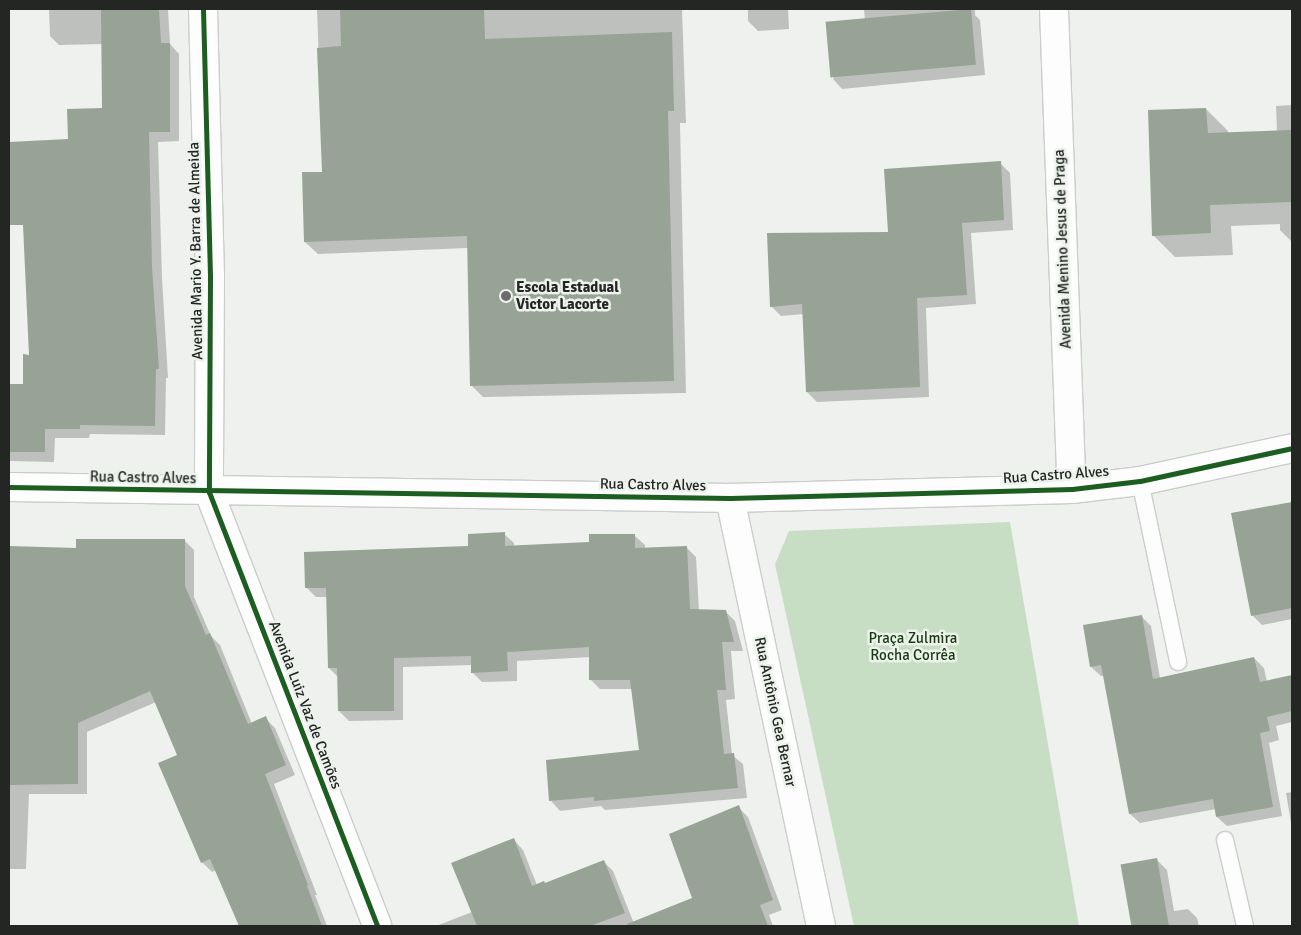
<!DOCTYPE html>
<meta charset="utf-8">
<style>
body{margin:0}
#map{position:relative;width:1301px;height:935px;overflow:hidden;background:#eef1ed;font-family:Signika,sans-serif}
div>[style]{position:absolute}
[style*='--x']{left:calc(var(--x)*1px);top:calc(var(--y)*1px);width:calc(var(--w)*1px);rotate:calc(var(--a)*1deg)}
.green>*{inset:0;background:#c8dec4}
.shadow>*{inset:0;background:#0003}
.building>*{inset:0;background:#97a394;transform-origin:0 0}
.roads{filter:drop-shadow(1px 0 #cbcdca) drop-shadow(-1px 0 #cbcdca) drop-shadow(0 1px #cbcdca) drop-shadow(0 -1px #cbcdca)}
.lane>*{height:16px;margin:-8px;padding:0 8px;transform-origin:8px;border-radius:8px;background:#fcfdfc}
.street>*{height:28px;margin:-14px;padding:0 14px;transform-origin:14px;border-radius:14px;background:#fcfdfc}
.cycleway>*{height:5px;margin:-2.5px;padding:0 2.5px;transform-origin:2.5px;border-radius:2.5px;background:#1b5e20}
.dots>*{width:14px;height:14px;translate:-50% -50%;box-sizing:border-box;border:2px solid #edf2ec;border-radius:50%}
span{translate:-50% -50%;white-space:nowrap;text-align:center;line-height:1.15;-webkit-text-stroke:5px #edf2ec;paint-order:stroke}
.street-label{font-size:15px;color:#242624}
.poi-label{font-size:15px;color:#242624;font-weight:700}
.left{translate:0 -50%;text-align:left}
.park-label{font-size:15px;color:#153c0f}
.frame{position:absolute;inset:0;border:10px solid #242624;pointer-events:none}
</style>
<div id="map">
<div class="green">
<i style="clip-path:polygon(1010px 522px,1079px 926px,854px 926px,775px 564px,789px 531px)"></i>
</div>
<div class="shadow">
<i style="clip-path:polygon(49px 9px,168px 9px,170px 44px,179px 54px,179px 141px,158px 142px,162px 278px,168px 378px,166px 378px,165px 435px,90px 434px,89px 438px,55px 438px,54px 462px,9px 461px,9px 385px,24px 386px,69px 141px,104px 109px,103px 44px,59px 45px,50px 36px)"></i>
<i style="clip-path:polygon(317px 9px,682px 9px,686px 123px,680px 123px,686px 393px,483px 397px,471px 385px,468px 248px,318px 254px,305px 242px,323px 173px)"></i>
<i style="clip-path:polygon(748px 9px,788px 9px,789px 29px,758px 31px,748px 21px)"></i>
<i style="clip-path:polygon(864px 9px,975px 9px,975px 15px,980px 20px,985px 75px,842px 89px,833px 79px,865px 21px)"></i>
<i style="clip-path:polygon(1292px 105px,1292px 242px,1280px 230px,1280px 224px,1231px 226px,1233px 255px,1175px 257px,1153px 235px,1206px 109px,1228px 131px,1228px 134px,1277px 132px,1276px 106px)"></i>
<i style="clip-path:polygon(1000px 163px,1010px 173px,1013px 230px,971px 233px,976px 304px,926px 308px,929px 397px,817px 402px,807px 392px,804px 314px,781px 316px,771px 306px)"></i>
<i style="clip-path:polygon(1290px 503px,1292px 506px,1292px 619px,1262px 625px,1252px 615px)"></i>
<i style="clip-path:polygon(504px 534px,514px 543px,514px 547px,590px 543px,635px 536px,645px 545px,645px 549px,686px 547px,696px 557px,699px 611px,725px 611px,735px 621px,743px 651px,731px 651px,735px 699px,726px 700px,732px 755px,743px 764px,747px 798px,605px 810px,601px 806px,560px 811px,551px 801px,640px 751px,633px 689px,600px 689px,591px 680px,591px 657px,517px 661px,517px 681px,482px 682px,472px 672px,472px 665px,403px 667px,403px 720px,349px 721px,339px 711px,338px 677px,329px 668px,327px 597px,316px 597px,306px 587px,469px 548px)"></i>
<i style="clip-path:polygon(184px 540px,194px 550px,194px 597px,211px 636px,220px 645px,252px 724px,265px 718px,275px 728px,295px 775px,274px 784px,317px 895px,315px 895px,327px 926px,234px 926px,239px 924px,216px 870px,212px 872px,202px 862px,178px 755px,156px 702px,87px 732px,87px 794px,29px 794px,26px 869px,10px 869px,9px 894px,9px 548px,77px 549px)"></i>
<i style="clip-path:polygon(1141px 616px,1151px 626px,1160px 678px,1254px 658px,1264px 668px,1267px 682px,1292px 677px,1292px 722px,1276px 726px,1279px 740px,1269px 743px,1282px 816px,1227px 826px,1217px 817px,1216px 809px,1140px 823px,1130px 814px,1104px 676px,1101px 676px,1091px 667px)"></i>
<i style="clip-path:polygon(1292px 792px,1292px 829px,1286px 793px)"></i>
<i style="clip-path:polygon(738px 807px,748px 817px,782px 910px,769px 915px,773px 926px,640px 926px,638px 921px,694px 899px)"></i>
<i style="clip-path:polygon(514px 840px,523px 850px,537px 885px,546px 884px,603px 861px,613px 871px,635px 926px,436px 926px,472px 912px)"></i>
<i style="clip-path:polygon(1157px 860px,1167px 870px,1174px 911px,1188px 909px,1197px 918px,1199px 926px,1133px 926px,1122px 866px)"></i>
</div>
<div class="building">
<i style="clip-path:polygon(101px 9px,159px 9px,161px 43px,170px 43px,170px 132px,149px 132px,152px 267px,159px 369px,156px 369px,155px 426px,80px 425px,80px 429px,45px 429px,45px 452px,9px 452px,9px 384px,23px 384px,23px 354px,29px 355px,23px 225px,9px 225px,9px 142px,68px 139px,67px 109px,102px 108px)"></i>
<i style="clip-path:polygon(340px 9px,484px 9px,485px 39px,672px 32px,674px 111px,668px 111px,674px 381px,470px 386px,467px 236px,304px 242px,302px 172px,322px 172px,317px 48px,341px 46px)"></i>
<i style="left:971px;top:9px;width:56px;height:146px;rotate:85deg"></i>
<i style="clip-path:polygon(1206px 108px,1208px 133px,1292px 130px,1292px 202px,1210px 205px,1211px 233px,1152px 236px,1148px 110px)"></i>
<i style="clip-path:polygon(1001px 161px,1004px 220px,962px 223px,967px 295px,917px 298px,920px 387px,806px 392px,802px 304px,770px 307px,767px 233px,888px 232px,884px 169px)"></i>
<i style="clip-path:polygon(1292px 502px,1292px 608px,1251px 616px,1231px 513px)"></i>
<i style="clip-path:polygon(505px 532px,505px 546px,589px 542px,589px 534px,635px 534px,635px 548px,687px 546px,690px 609px,726px 610px,734px 642px,722px 642px,726px 690px,717px 690px,724px 754px,734px 753px,738px 788px,594px 801px,594px 797px,549px 801px,546px 760px,639px 750px,630px 680px,589px 680px,589px 647px,507px 652px,508px 671px,471px 673px,471px 656px,394px 658px,394px 711px,338px 711px,337px 668px,328px 668px,326px 588px,305px 588px,304px 552px,468px 546px,468px 534px)"></i>
<i style="clip-path:polygon(76px 539px,185px 539px,185px 586px,206px 635px,210px 633px,248px 724px,266px 716px,286px 765px,265px 774px,308px 885px,307px 886px,322px 926px,239px 926px,210px 859px,201px 863px,158px 763px,177px 755px,150px 691px,78px 723px,78px 784px,9px 785px,9px 546px,76px 548px)"></i>
<i style="clip-path:polygon(1142px 615px,1153px 679px,1254px 657px,1260px 682px,1292px 675px,1292px 711px,1267px 717px,1270px 731px,1260px 733px,1273px 807px,1216px 817px,1213px 799px,1129px 814px,1101px 665px,1090px 667px,1083px 625px)"></i>
<i style="clip-path:polygon(739px 805px,773px 900px,760px 905px,768px 926px,627px 926px,627px 924px,692px 898px,669px 834px)"></i>
<i style="clip-path:polygon(514px 838px,532px 886px,544px 881px,545px 883px,604px 860px,625px 913px,590px 926px,477px 926px,451px 863px)"></i>
<i style="left:1157px;top:858px;width:69px;height:37px;rotate:80deg"></i>
</div>
<div class="roads">
<div class="lane">
<i style="--x:1140;--y:481;--w:185;--a:78.1"></i>
<i style="--x:1225;--y:840;--w:88;--a:76.9"></i>
</div>
<div class="street">
<i style="--x:203;--y:9;--w:268;--a:88.5"></i>
<i style="--x:210;--y:277;--w:215;--a:90.3"></i>
<i style="--x:209;--y:492;--w:465;--a:68.8"></i>
<i style="--x:1054;--y:9;--w:480;--a:87.9"></i>
<i style="--x:9;--y:487;--w:721;--a:0.87"></i>
<i style="--x:730;--y:498;--w:342;--a:-1.5"></i>
<i style="--x:1072;--y:489;--w:68;--a:-6.7"></i>
<i style="--x:1140;--y:481;--w:156;--a:-12.2"></i>
<i style="--x:730;--y:498;--w:438;--a:78"></i>
</div>
</div>
<div class="cycleway">
<i style="--x:203;--y:9;--w:268;--a:88.5"></i>
<i style="--x:210;--y:277;--w:215;--a:90.3"></i>
<i style="--x:209;--y:492;--w:465;--a:68.8"></i>
<i style="--x:9;--y:487;--w:721;--a:0.87"></i>
<i style="--x:730;--y:498;--w:342;--a:-1.5"></i>
<i style="--x:1072;--y:489;--w:68;--a:-6.7"></i>
<i style="--x:1140;--y:481;--w:156;--a:-12.2"></i>
</div>
<div class="dots">
<i style="left:506px;top:296px;background:#6b6d6a"></i>
</div>
<div class="street-label">
<span style="left:1063px;top:249px;rotate:-92deg">Avenida Menino Jesus de Praga</span>
<span style="left:196px;top:251px;rotate:-91deg">Avenida Mario Y. Barra de Almeida</span>
<span style="left:1056px;top:475px;rotate:-4deg">Rua Castro Alves</span>
<span style="left:143px;top:478px;rotate:1deg">Rua Castro Alves</span>
<span style="left:653px;top:485px;rotate:1deg">Rua Castro Alves</span>
<span style="left:305px;top:705px;rotate:69deg">Avenida Luiz Vaz de Camões</span>
<span style="left:775px;top:712px;rotate:78deg">Rua Antônio Gea Bernar</span>
</div>
<div class="poi-label">
<span class="left" style="left:516px;top:296px">Escola Estadual<br>Victor Lacorte</span>
</div>
<div class="park-label">
<span style="left:913px;top:647px">Praça Zulmira<br>Rocha Corrêa</span>
</div>
<div class="frame"></div>
</div>
